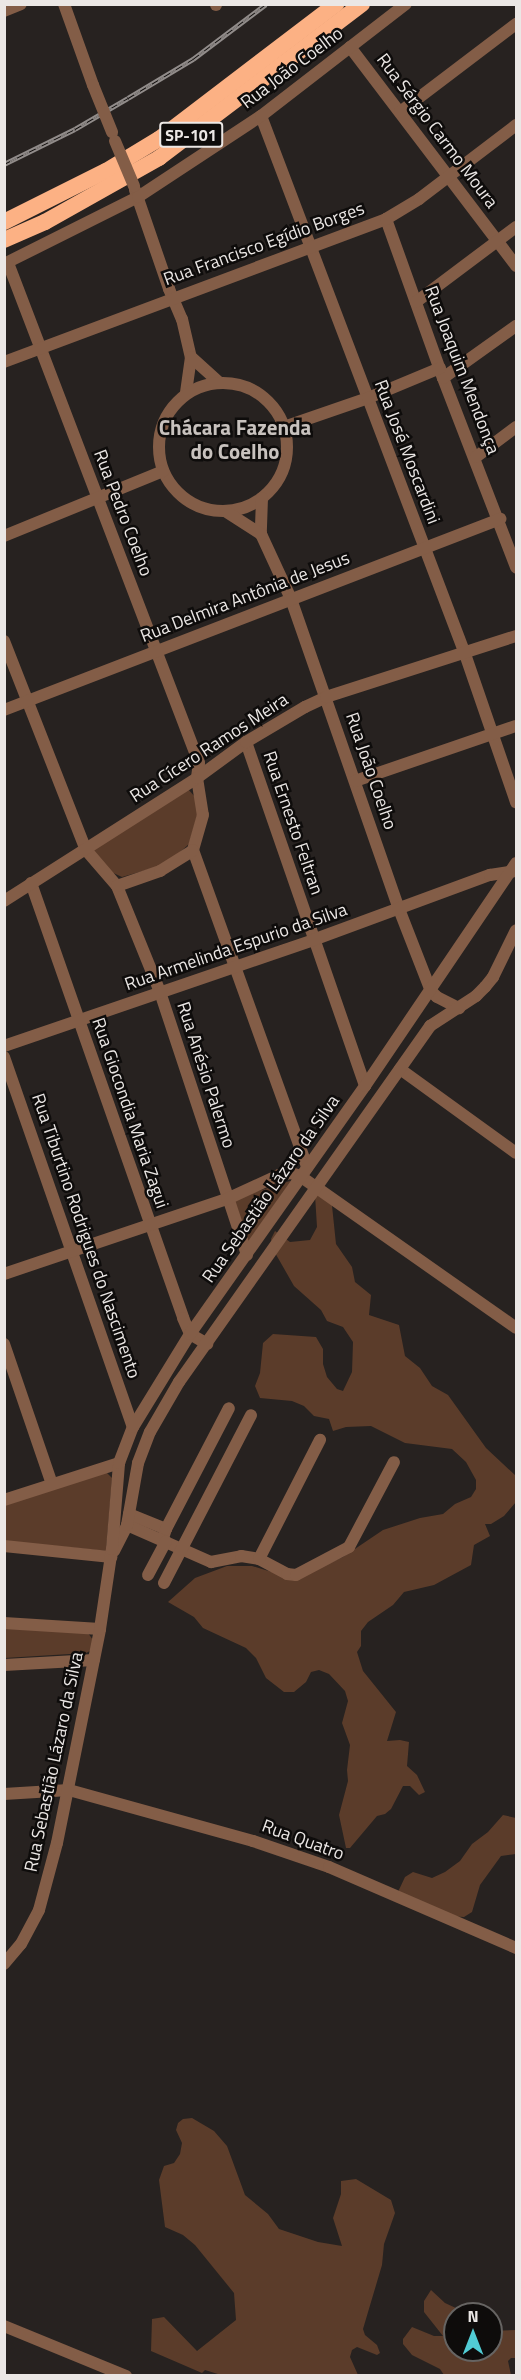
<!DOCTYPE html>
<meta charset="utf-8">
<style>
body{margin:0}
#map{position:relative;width:521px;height:2380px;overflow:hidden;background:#272220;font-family:"Titillium Web",sans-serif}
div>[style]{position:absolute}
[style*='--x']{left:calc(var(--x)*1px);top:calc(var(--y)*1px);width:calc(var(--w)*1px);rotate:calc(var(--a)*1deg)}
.green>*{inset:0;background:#5b3c2a}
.minor>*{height:12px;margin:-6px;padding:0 6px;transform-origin:6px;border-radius:6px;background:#835d47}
.minor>.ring{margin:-6px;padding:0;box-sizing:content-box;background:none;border:12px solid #835d47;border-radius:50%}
.highway>*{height:16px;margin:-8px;padding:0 8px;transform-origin:8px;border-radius:8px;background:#fcb184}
.rail>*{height:4.5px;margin-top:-2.25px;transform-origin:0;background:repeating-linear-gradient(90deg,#0e0c0b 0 7px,#918c8a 0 14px);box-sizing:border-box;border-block:2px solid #918c8a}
.minor-bridge>*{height:12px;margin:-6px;padding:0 6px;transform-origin:6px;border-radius:6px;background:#835d47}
span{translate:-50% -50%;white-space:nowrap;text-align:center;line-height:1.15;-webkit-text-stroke:5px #0e0c0b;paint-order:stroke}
.shield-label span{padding:2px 4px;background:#0e0c0b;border:2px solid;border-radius:4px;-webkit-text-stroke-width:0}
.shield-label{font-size:16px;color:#ebe7e5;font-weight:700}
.street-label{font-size:18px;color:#ebe7e5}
.quarter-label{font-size:21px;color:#c8c2be;font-weight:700}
.frame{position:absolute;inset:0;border:6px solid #ebe7e5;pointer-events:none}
.north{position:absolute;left:443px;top:2302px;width:60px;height:60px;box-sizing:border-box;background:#0e0c0b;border:2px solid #666462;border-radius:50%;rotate:0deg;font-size:16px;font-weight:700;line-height:24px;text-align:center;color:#ebe7e5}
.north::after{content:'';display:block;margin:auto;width:21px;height:27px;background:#51ccd4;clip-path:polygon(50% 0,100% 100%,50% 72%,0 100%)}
</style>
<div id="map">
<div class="green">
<i style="clip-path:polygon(188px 789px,195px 797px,199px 809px,189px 844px,167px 864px,122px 877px,109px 871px,93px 855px,93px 847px)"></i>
<i style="clip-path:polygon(290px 1181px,290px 1182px,248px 1243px,233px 1199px)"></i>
<i style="clip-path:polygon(315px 1195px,331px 1196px,336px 1244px,352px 1267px,355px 1282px,371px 1295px,369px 1315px,399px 1325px,405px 1356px,420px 1368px,432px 1386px,448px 1395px,486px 1448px,516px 1476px,516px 1502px,504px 1516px,491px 1524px,485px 1524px,490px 1536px,474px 1545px,471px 1565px,434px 1585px,404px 1592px,393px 1605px,368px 1622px,361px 1631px,361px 1646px,357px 1652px,363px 1671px,396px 1712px,387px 1741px,400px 1740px,409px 1742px,407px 1766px,417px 1775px,425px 1792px,419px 1795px,410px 1786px,403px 1786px,391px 1809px,385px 1814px,377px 1816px,350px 1848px,346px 1848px,339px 1815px,348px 1781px,347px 1770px,350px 1745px,342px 1723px,348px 1701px,345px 1691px,329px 1674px,319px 1670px,311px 1672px,306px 1682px,294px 1692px,284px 1692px,266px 1678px,256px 1658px,246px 1648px,203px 1628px,194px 1617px,168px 1602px,195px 1578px,227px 1566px,252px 1566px,288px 1577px,305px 1575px,343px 1557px,383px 1530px,420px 1518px,443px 1514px,455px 1504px,471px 1497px,476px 1489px,476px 1480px,466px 1462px,452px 1449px,405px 1443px,371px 1426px,346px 1427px,333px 1431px,329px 1419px,314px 1416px,304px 1406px,292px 1401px,260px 1398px,255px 1386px,260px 1373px,263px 1343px,273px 1334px,316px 1337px,323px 1349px,323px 1364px,327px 1377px,337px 1389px,343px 1391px,352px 1372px,353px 1342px,343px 1327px,327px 1321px,321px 1310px,294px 1286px,274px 1251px,271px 1239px,275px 1231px,290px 1242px,310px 1240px,317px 1227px)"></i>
<i style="clip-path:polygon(106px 1472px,112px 1478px,106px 1551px,5px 1541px,4px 1505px)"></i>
<i style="clip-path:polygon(4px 1628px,88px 1633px,93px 1640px,90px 1651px,86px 1653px,5px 1658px)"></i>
<i style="clip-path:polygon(503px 1815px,516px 1818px,516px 1854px,501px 1856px,480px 1885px,472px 1912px,464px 1917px,447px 1916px,397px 1894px,405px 1877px,413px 1872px,432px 1878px,445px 1872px,460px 1861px,472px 1844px,488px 1832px)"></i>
<i style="clip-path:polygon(192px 2118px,214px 2131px,227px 2146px,245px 2195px,268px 2214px,279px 2229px,318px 2242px,342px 2246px,333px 2218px,341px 2194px,341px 2181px,356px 2179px,391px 2200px,395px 2213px,384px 2244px,382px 2265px,363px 2329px,365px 2335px,377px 2345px,380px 2353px,377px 2355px,357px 2347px,352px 2350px,350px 2357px,358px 2375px,221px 2375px,205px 2370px,202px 2373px,151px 2351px,152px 2319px,164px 2317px,197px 2351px,236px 2320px,234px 2293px,195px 2245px,183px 2235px,165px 2227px,159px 2180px,164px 2166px,174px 2163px,180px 2154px,182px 2143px,176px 2130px,178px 2123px,183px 2119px)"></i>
<i style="clip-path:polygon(431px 2290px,445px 2303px,458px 2309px,482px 2307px,490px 2311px,490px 2314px,455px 2314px,455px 2350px,491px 2350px,491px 2331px,516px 2330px,516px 2358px,511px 2358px,508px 2361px,511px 2375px,444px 2375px,440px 2369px,412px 2355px,403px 2344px,403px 2339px,412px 2327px,434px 2336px,443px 2336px,424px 2312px,424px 2301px)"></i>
</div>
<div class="minor">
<i style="--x:64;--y:4;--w:86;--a:70.3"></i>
<i style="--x:216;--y:4;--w:1;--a:90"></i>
<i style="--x:4;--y:11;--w:18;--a:-22"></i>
<i style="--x:350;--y:47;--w:275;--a:52.8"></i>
<i style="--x:400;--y:112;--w:146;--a:-37.2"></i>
<i style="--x:261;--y:116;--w:575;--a:69.23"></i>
<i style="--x:465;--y:654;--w:157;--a:71"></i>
<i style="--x:135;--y:190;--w:105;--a:71"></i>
<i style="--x:169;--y:289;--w:33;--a:67"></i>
<i style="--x:182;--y:319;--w:39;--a:77"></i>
<i style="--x:191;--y:357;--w:37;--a:98"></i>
<i style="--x:386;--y:219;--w:169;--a:70.3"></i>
<i style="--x:443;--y:378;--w:203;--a:68.9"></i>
<i style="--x:8;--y:263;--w:535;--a:69.09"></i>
<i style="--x:199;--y:763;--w:15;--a:98"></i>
<i style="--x:197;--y:778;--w:37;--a:81"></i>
<i style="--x:203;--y:815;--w:36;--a:106"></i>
<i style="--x:193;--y:850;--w:337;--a:70.2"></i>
<i style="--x:4;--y:264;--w:150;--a:-26.6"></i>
<i style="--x:138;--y:197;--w:147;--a:-33.4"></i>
<i style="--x:261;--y:116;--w:183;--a:-37.7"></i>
<i style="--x:416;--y:302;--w:125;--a:-36.9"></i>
<i style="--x:191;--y:357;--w:39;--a:42"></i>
<i style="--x:4;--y:362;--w:408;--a:-20.5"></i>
<i style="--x:386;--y:219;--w:39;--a:-31"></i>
<i style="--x:419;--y:199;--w:122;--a:-37.3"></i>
<i style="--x:443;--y:378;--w:90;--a:-35.5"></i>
<i class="ring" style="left:159px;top:383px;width:116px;height:116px"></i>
<i style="--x:284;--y:427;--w:89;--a:-19"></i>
<i style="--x:368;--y:398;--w:78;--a:-22.6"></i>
<i style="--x:476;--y:457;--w:50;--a:-36.9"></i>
<i style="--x:262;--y:498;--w:36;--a:92"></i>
<i style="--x:261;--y:534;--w:72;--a:65.2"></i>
<i style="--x:291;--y:599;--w:328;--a:70.8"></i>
<i style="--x:399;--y:909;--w:88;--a:68.7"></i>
<i style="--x:431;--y:991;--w:8;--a:45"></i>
<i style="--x:437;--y:997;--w:25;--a:27"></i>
<i style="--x:225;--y:511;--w:43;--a:32.6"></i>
<i style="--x:4;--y:536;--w:172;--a:-22.2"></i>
<i style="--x:4;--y:641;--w:225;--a:68.6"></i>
<i style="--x:86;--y:850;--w:48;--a:49.3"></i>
<i style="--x:117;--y:886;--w:114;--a:67.9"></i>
<i style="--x:160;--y:992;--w:277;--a:71.7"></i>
<i style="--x:4;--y:710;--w:532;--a:-21.06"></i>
<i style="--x:246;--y:742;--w:364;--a:70.9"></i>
<i style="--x:355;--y:781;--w:170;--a:-18.9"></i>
<i style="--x:31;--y:883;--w:461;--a:70.7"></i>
<i style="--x:183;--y:1318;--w:17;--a:66"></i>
<i style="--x:190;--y:1334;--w:20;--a:30"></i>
<i style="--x:117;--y:886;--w:46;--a:-19.2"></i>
<i style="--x:160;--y:871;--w:39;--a:-32"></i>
<i style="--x:4;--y:901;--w:229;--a:-32.5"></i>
<i style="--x:197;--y:778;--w:61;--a:-36.3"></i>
<i style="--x:246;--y:742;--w:69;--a:-30.7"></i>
<i style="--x:305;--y:707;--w:23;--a:-25"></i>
<i style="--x:326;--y:697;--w:200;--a:-17.8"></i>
<i style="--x:4;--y:1046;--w:327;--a:-18.9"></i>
<i style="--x:313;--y:940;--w:189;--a:-20.2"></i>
<i style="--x:490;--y:875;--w:24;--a:-9"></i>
<i style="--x:4;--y:1057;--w:392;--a:70.8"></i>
<i style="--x:400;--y:1069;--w:143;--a:35.9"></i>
<i style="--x:4;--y:1274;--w:235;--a:-18.6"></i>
<i style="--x:227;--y:1199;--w:57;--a:-24.8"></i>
<i style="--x:279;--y:1175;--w:12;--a:-9"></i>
<i style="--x:291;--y:1173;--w:9;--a:18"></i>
<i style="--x:300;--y:1176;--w:264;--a:35.1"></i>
<i style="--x:4;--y:1344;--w:148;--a:71.1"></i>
<i style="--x:4;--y:1500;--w:121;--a:-17.8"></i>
<i style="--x:129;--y:1514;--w:40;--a:22"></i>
<i style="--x:166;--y:1529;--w:6;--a:108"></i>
<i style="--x:127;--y:1525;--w:92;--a:23.8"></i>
<i style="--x:211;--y:1562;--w:31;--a:-11"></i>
<i style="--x:241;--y:1556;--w:18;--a:9"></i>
<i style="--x:259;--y:1559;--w:32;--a:28"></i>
<i style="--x:287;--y:1574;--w:9;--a:6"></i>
<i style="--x:296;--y:1575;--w:60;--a:-27.8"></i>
<i style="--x:349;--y:1547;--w:96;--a:-62.1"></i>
<i style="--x:166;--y:1529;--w:136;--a:-62.5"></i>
<i style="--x:4;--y:1546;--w:108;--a:5.9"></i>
<i style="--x:114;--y:1551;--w:29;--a:-63"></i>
<i style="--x:127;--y:1525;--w:63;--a:-79.9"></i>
<i style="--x:138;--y:1463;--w:33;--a:-69"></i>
<i style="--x:150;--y:1432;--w:58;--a:-59.9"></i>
<i style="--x:179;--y:1382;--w:436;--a:-54.8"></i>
<i style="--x:430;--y:1026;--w:55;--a:-33.1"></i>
<i style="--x:476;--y:996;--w:13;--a:-45"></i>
<i style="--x:485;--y:987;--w:13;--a:-51"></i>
<i style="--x:493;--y:977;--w:52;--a:-63.9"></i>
<i style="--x:259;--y:1559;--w:134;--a:-62.9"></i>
<i style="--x:148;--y:1575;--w:38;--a:-62"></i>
<i style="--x:164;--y:1583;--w:189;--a:-62.6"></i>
<i style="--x:4;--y:1623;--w:96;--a:3.6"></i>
<i style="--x:4;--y:1665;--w:90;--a:-3.2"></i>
<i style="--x:4;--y:1794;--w:65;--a:-3.5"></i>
<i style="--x:69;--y:1790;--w:191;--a:15.5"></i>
<i style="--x:253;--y:1841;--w:80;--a:18.9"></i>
<i style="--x:329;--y:1867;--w:204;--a:23.4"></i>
<i style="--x:4;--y:1964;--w:26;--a:-50"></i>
<i style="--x:21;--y:1944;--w:38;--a:-62"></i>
<i style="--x:39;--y:1910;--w:69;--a:-75"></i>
<i style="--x:57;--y:1843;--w:218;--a:-78.6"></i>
<i style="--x:100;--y:1629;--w:81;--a:-81.5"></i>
<i style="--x:112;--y:1549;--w:86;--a:-85.3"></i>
<i style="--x:119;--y:1463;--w:39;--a:-69"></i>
<i style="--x:133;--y:1427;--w:109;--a:-58.5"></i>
<i style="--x:190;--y:1334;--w:304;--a:-54.8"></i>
<i style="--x:365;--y:1086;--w:269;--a:-55.9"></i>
<i style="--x:4;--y:2326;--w:132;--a:22.3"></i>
</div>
<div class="highway">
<i style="--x:4;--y:222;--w:114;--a:-26.6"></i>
<i style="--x:106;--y:171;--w:62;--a:-31.1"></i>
<i style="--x:159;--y:139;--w:223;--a:-37.3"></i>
<i style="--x:4;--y:240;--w:45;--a:-23.7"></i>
<i style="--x:45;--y:222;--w:131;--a:-29.3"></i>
<i style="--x:159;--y:158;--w:255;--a:-37.2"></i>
</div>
<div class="rail">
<i style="--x:4;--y:164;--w:79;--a:-26.2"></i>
<i style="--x:75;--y:129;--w:61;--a:-30.3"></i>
<i style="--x:128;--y:98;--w:76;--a:-31"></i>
<i style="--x:193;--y:59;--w:91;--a:-37"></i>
</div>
<div class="minor-bridge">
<i style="--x:93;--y:85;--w:51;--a:68"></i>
<i style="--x:115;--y:141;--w:49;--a:67.1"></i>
</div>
<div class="shield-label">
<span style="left:191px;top:135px">SP-101</span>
</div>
<div class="street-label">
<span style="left:292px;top:68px;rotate:-37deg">Rua João Coelho</span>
<span style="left:437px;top:131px;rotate:53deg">Rua Sérgio Carmo Moura</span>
<span style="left:264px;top:244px;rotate:-20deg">Rua Francisco Egídio Borges</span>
<span style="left:462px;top:370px;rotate:69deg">Rua Joaquim Mendonça</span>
<span style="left:407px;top:452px;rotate:69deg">Rua José Moscardini</span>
<span style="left:123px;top:513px;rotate:69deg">Rua Pedro Coelho</span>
<span style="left:245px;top:597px;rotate:-21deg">Rua Delmira Antônia de Jesus</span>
<span style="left:209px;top:748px;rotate:-33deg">Rua Cícero Ramos Meira</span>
<span style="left:371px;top:771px;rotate:71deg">Rua João Coelho</span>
<span style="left:293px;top:823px;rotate:71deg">Rua Ernesto Feltran</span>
<span style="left:236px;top:947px;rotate:-19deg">Rua Armelinda Espurio da Silva</span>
<span style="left:206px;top:1075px;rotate:72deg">Rua Anésio Palermo</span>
<span style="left:130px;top:1113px;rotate:71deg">Rua Giocondia Maria Zagui</span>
<span style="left:271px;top:1189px;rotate:-55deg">Rua Sebastião Lázaro da Silva</span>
<span style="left:86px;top:1236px;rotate:71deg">Rua Tiburtino Rodrigues do Nascimento</span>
<span style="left:54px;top:1762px;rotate:-78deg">Rua Sebastião Lázaro da Silva</span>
<span style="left:303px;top:1840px;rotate:20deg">Rua Quatro</span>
</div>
<div class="quarter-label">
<span style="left:235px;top:439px">Chácara Fazenda<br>do Coelho</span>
</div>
<div class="frame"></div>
<div class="north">N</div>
</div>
